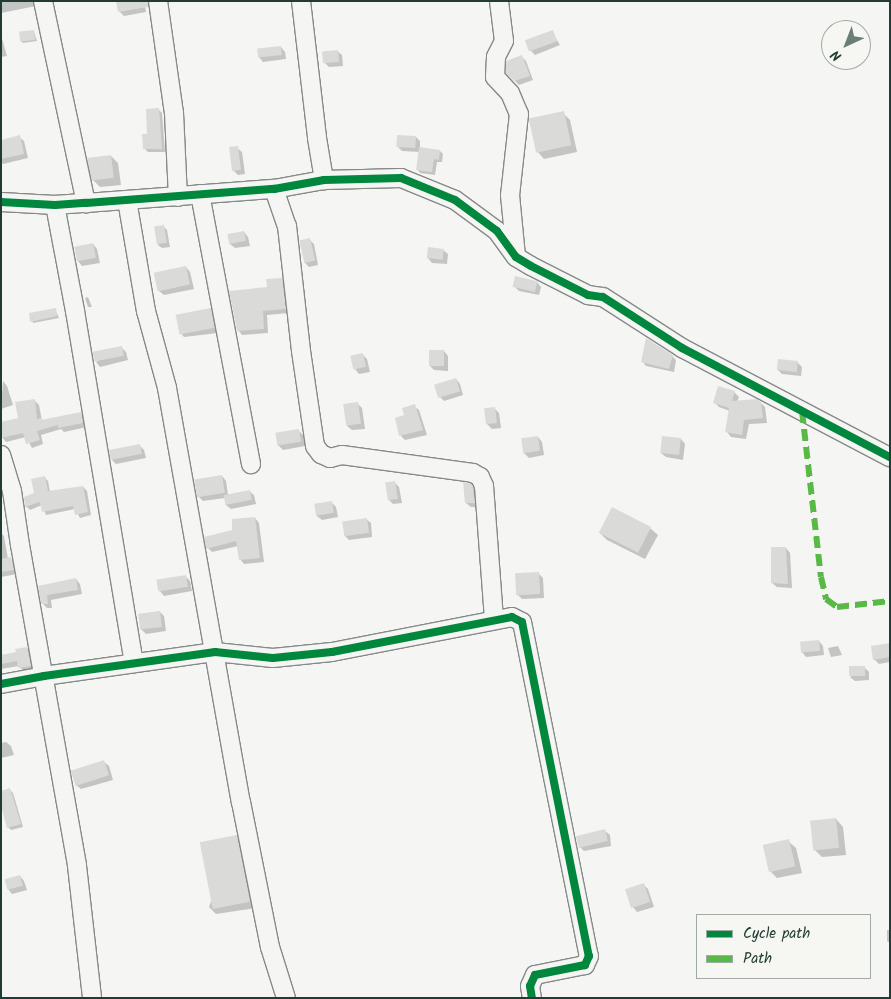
<!DOCTYPE html>
<style>
body{margin:0}
#map{position:relative;width:891px;height:999px;overflow:hidden;background:#f5f5f3;font-family:Kalam,sans-serif}
div>[style]{position:absolute}
[style*='--x']{left:calc(var(--x)*1px);top:calc(var(--y)*1px);width:calc(var(--w)*1px);rotate:calc(var(--a)*1deg)}
.shadow>*{inset:0;background:#0003}
.building>*{inset:0;background:#dadbd9;transform-origin:0 0}
.roads{filter:drop-shadow(1px 0 #858a88) drop-shadow(-1px 0 #858a88) drop-shadow(0 1px #858a88) drop-shadow(0 -1px #858a88)}
.minor>*{height:18px;margin:-9px;padding:0 9px;transform-origin:9px;border-radius:9px;background:#f5f5f3}
.quiet>*{height:6px;margin-top:-3px;transform-origin:0;background:repeating-linear-gradient(90deg,#58b947 0 12px,transparent 0 18px)}
.cycleway>*{height:8px;margin:-4px;padding:0 4px;transform-origin:4px;border-radius:4px;background:#00873e}
span{translate:-50% -50%;white-space:nowrap;text-align:center;line-height:1.15;-webkit-text-stroke:4px #f6f6f2;paint-order:stroke}
.frame{position:absolute;inset:0;border:2px solid #1f3d34;pointer-events:none}
.legend{position:absolute;left:696px;top:914px;width:175px;height:65px;box-sizing:border-box;background:#f6f6f2;border:1px solid #a0aca6;margin:0;padding:6px 9px;list-style:none;font-size:15px;color:#1f3d34}
.legend li{display:flex;align-items:center;gap:10px;height:25px}
.legend b{width:25px;border:1px solid #a0aca6}
.north{position:absolute;left:821px;top:20px;width:50px;height:50px;box-sizing:border-box;background:#f6f6f2;border:1px solid #a0aca6;border-radius:50%;rotate:223deg;font-size:14px;font-weight:700;line-height:20px;text-align:center;color:#1f3d34}
.north::after{content:'';display:block;margin:auto;width:18px;height:22px;background:#6a7d77;clip-path:polygon(50% 0,100% 100%,50% 72%,0 100%)}
</style>
<div id="map">
<div class="shadow">
<i style="clip-path:polygon(1px 1px,36px 1px,36px 6px,1px 13px)"></i>
<i style="clip-path:polygon(144px 1px,146px 12px,124px 16px,119px 11px)"></i>
<i style="clip-path:polygon(34px 32px,37px 41px,23px 43px,21px 41px)"></i>
<i style="clip-path:polygon(552px 32px,560px 45px,535px 55px,530px 50px)"></i>
<i style="clip-path:polygon(1px 35px,7px 56px,1px 57px)"></i>
<i style="clip-path:polygon(281px 47px,285px 52px,286px 59px,263px 62px,259px 57px)"></i>
<i style="clip-path:polygon(337px 51px,342px 55px,343px 66px,329px 67px,325px 63px)"></i>
<i style="clip-path:polygon(522px 57px,526px 61px,533px 80px,519px 85px,507px 73px)"></i>
<i style="clip-path:polygon(158px 109px,162px 113px,165px 152px,148px 152px,144px 148px)"></i>
<i style="clip-path:polygon(563px 113px,570px 120px,577px 152px,544px 159px,537px 151px)"></i>
<i style="clip-path:polygon(19px 137px,24px 141px,28px 158px,3px 164px,1px 162px,1px 141px)"></i>
<i style="clip-path:polygon(416px 137px,420px 141px,420px 148px,440px 151px,443px 154px,442px 162px,437px 162px,435px 175px,420px 173px,417px 169px,420px 152px,402px 151px,398px 147px)"></i>
<i style="clip-path:polygon(237px 148px,242px 152px,245px 174px,238px 175px,233px 170px)"></i>
<i style="clip-path:polygon(111px 156px,118px 163px,121px 185px,100px 187px,93px 180px)"></i>
<i style="clip-path:polygon(163px 226px,167px 230px,170px 247px,162px 248px,158px 245px)"></i>
<i style="clip-path:polygon(244px 232px,248px 237px,250px 246px,235px 248px,230px 244px,229px 234px)"></i>
<i style="clip-path:polygon(310px 240px,314px 244px,318px 265px,309px 267px,304px 262px)"></i>
<i style="clip-path:polygon(93px 244px,97px 249px,100px 263px,82px 266px,78px 261px)"></i>
<i style="clip-path:polygon(443px 250px,448px 254px,447px 264px,432px 263px,428px 258px)"></i>
<i style="clip-path:polygon(186px 267px,190px 272px,194px 289px,164px 295px,159px 291px)"></i>
<i style="clip-path:polygon(282px 279px,286px 284px,289px 313px,267px 315px,268px 333px,242px 335px,238px 330px,268px 288px)"></i>
<i style="clip-path:polygon(537px 282px,541px 287px,539px 295px,519px 291px,514px 286px)"></i>
<i style="clip-path:polygon(88px 297px,92px 307px,88px 307px,85px 298px)"></i>
<i style="clip-path:polygon(55px 309px,59px 318px,33px 323px,32px 321px)"></i>
<i style="clip-path:polygon(210px 310px,215px 314px,218px 333px,184px 337px,180px 332px)"></i>
<i style="clip-path:polygon(121px 347px,126px 352px,128px 360px,100px 367px,96px 362px)"></i>
<i style="clip-path:polygon(444px 351px,448px 356px,448px 371px,434px 370px,430px 366px)"></i>
<i style="clip-path:polygon(363px 355px,367px 359px,370px 372px,359px 374px,355px 369px)"></i>
<i style="clip-path:polygon(672px 356px,676px 360px,674px 372px,646px 366px,642px 361px)"></i>
<i style="clip-path:polygon(797px 362px,802px 367px,801px 376px,782px 374px,778px 370px)"></i>
<i style="clip-path:polygon(456px 379px,460px 384px,463px 395px,444px 401px,439px 396px)"></i>
<i style="clip-path:polygon(3px 381px,7px 386px,13px 405px,1px 409px)"></i>
<i style="clip-path:polygon(734px 392px,739px 397px,737px 402px,761px 403px,765px 407px,767px 423px,749px 424px,746px 439px,731px 437px,727px 432px,730px 411px,719px 407px,715px 403px)"></i>
<i style="clip-path:polygon(34px 400px,39px 405px,42px 421px,81px 413px,85px 418px,87px 427px,64px 432px,61px 429px,41px 435px,43px 444px,32px 448px,26px 437px,6px 442px,2px 437px)"></i>
<i style="clip-path:polygon(358px 404px,362px 408px,365px 429px,352px 430px,347px 426px)"></i>
<i style="clip-path:polygon(414px 406px,419px 410px,427px 435px,405px 440px,401px 436px,406px 416px)"></i>
<i style="clip-path:polygon(495px 409px,499px 413px,501px 428px,492px 429px,487px 424px)"></i>
<i style="clip-path:polygon(298px 430px,303px 435px,305px 446px,283px 450px,278px 445px)"></i>
<i style="clip-path:polygon(538px 437px,542px 442px,544px 455px,529px 458px,524px 453px)"></i>
<i style="clip-path:polygon(681px 439px,685px 444px,683px 460px,666px 457px,661px 453px)"></i>
<i style="clip-path:polygon(139px 445px,144px 450px,146px 458px,116px 464px,112px 460px,111px 451px)"></i>
<i style="clip-path:polygon(222px 476px,226px 481px,228px 495px,249px 491px,254px 495px,256px 504px,231px 509px,226px 505px,225px 498px,203px 501px,198px 496px)"></i>
<i style="clip-path:polygon(45px 478px,48px 481px,50px 492px,83px 487px,87px 491px,91px 515px,80px 518px,75px 509px,46px 515px,42px 505px,30px 510px,26px 506px)"></i>
<i style="clip-path:polygon(394px 482px,399px 487px,402px 503px,393px 504px,389px 500px)"></i>
<i style="clip-path:polygon(471px 486px,476px 490px,479px 507px,471px 507px,466px 503px)"></i>
<i style="clip-path:polygon(332px 503px,336px 507px,338px 517px,322px 520px,317px 516px,315px 506px)"></i>
<i style="clip-path:polygon(255px 518px,259px 523px,264px 562px,244px 564px,240px 559px,238px 546px,212px 552px,208px 548px)"></i>
<i style="clip-path:polygon(366px 519px,371px 523px,372px 537px,349px 540px,344px 535px)"></i>
<i style="clip-path:polygon(650px 528px,658px 535px,645px 559px,607px 540px,600px 533px)"></i>
<i style="clip-path:polygon(1px 533px,4px 536px,8px 559px,15px 563px,17px 574px,1px 577px)"></i>
<i style="clip-path:polygon(786px 548px,790px 553px,792px 588px,777px 587px,772px 583px)"></i>
<i style="clip-path:polygon(538px 573px,543px 578px,544px 598px,522px 599px,518px 595px)"></i>
<i style="clip-path:polygon(185px 576px,190px 581px,192px 591px,164px 596px,160px 591px)"></i>
<i style="clip-path:polygon(76px 579px,80px 584px,82px 594px,51px 600px,52px 608px,47px 608px,43px 604px,39px 587px)"></i>
<i style="clip-path:polygon(160px 612px,164px 616px,166px 631px,146px 634px,141px 629px)"></i>
<i style="clip-path:polygon(819px 641px,823px 646px,824px 655px,806px 657px,802px 652px)"></i>
<i style="clip-path:polygon(890px 644px,890px 662px,879px 664px,874px 659px)"></i>
<i style="clip-path:polygon(838px 646px,842px 655px,831px 657px,828px 648px)"></i>
<i style="clip-path:polygon(27px 648px,31px 653px,35px 671px,24px 672px,19px 666px,1px 669px,1px 656px,17px 653px)"></i>
<i style="clip-path:polygon(865px 668px,869px 672px,869px 680px,855px 681px,850px 677px)"></i>
<i style="clip-path:polygon(6px 742px,11px 746px,14px 755px,1px 758px,1px 743px)"></i>
<i style="clip-path:polygon(104px 762px,109px 766px,113px 780px,81px 789px,76px 785px,72px 771px)"></i>
<i style="clip-path:polygon(10px 790px,13px 793px,23px 827px,11px 830px,8px 827px)"></i>
<i style="clip-path:polygon(836px 819px,843px 827px,846px 855px,822px 857px,815px 850px)"></i>
<i style="clip-path:polygon(605px 831px,610px 835px,611px 846px,584px 851px,579px 846px)"></i>
<i style="clip-path:polygon(236px 836px,243px 843px,256px 908px,216px 914px,209px 907px)"></i>
<i style="clip-path:polygon(788px 841px,796px 848px,802px 873px,777px 878px,770px 871px)"></i>
<i style="clip-path:polygon(20px 876px,24px 881px,27px 890px,12px 894px,8px 889px)"></i>
<i style="clip-path:polygon(643px 884px,648px 889px,654px 907px,637px 912px,633px 907px)"></i>
<i style="clip-path:polygon(887px 930px,890px 930px,890px 943px,887px 941px)"></i>
</div>
<div class="building">
<i style="clip-path:polygon(116px 1px,148px 1px,148px 7px,118px 12px)"></i>
<i style="left:34px;top:30px;width:10px;height:15px;rotate:84deg"></i>
<i style="left:553px;top:30px;width:12px;height:30px;rotate:70deg"></i>
<i style="left:281px;top:46px;width:9px;height:24px;rotate:84deg"></i>
<i style="left:338px;top:50px;width:12px;height:16px;rotate:85deg"></i>
<i style="clip-path:polygon(522px 55px,530px 76px,514px 81px,506px 73px,506px 61px)"></i>
<i style="clip-path:polygon(159px 108px,162px 149px,143px 149px,142px 134px,147px 134px,146px 109px)"></i>
<i style="left:564px;top:111px;width:35px;height:36px;rotate:78deg"></i>
<i style="clip-path:polygon(20px 135px,24px 154px,1px 159px,1px 140px)"></i>
<i style="left:397px;top:135px;width:19px;height:12px;rotate:3deg"></i>
<i style="left:238px;top:146px;width:24px;height:9px;rotate:83deg"></i>
<i style="clip-path:polygon(419px 147px,440px 150px,439px 160px,434px 159px,432px 172px,416px 170px)"></i>
<i style="left:111px;top:155px;width:23px;height:24px;rotate:83deg"></i>
<i style="left:164px;top:225px;width:18px;height:10px;rotate:81deg"></i>
<i style="left:244px;top:231px;width:10px;height:17px;rotate:79deg"></i>
<i style="left:310px;top:238px;width:23px;height:11px;rotate:77deg"></i>
<i style="left:93px;top:243px;width:15px;height:19px;rotate:79deg"></i>
<i style="left:428px;top:247px;width:16px;height:11px;rotate:7deg"></i>
<i style="left:186px;top:266px;width:19px;height:33px;rotate:78deg"></i>
<i style="left:515px;top:276px;width:23px;height:11px;rotate:13deg"></i>
<i style="clip-path:polygon(282px 278px,286px 309px,263px 311px,264px 329px,237px 331px,229px 291px,267px 287px,266px 279px)"></i>
<i style="clip-path:polygon(56px 308px,57px 316px,30px 322px,29px 313px)"></i>
<i style="left:211px;top:308px;width:20px;height:36px;rotate:79deg"></i>
<i style="clip-path:polygon(646px 338px,673px 355px,669px 369px,641px 362px)"></i>
<i style="left:122px;top:346px;width:10px;height:30px;rotate:79deg"></i>
<i style="left:429px;top:350px;width:15px;height:16px"></i>
<i style="left:363px;top:353px;width:14px;height:13px;rotate:78deg"></i>
<i style="left:778px;top:359px;width:20px;height:11px;rotate:6deg"></i>
<i style="left:456px;top:378px;width:14px;height:23px;rotate:73deg"></i>
<i style="clip-path:polygon(718px 386px,735px 391px,732px 401px,756px 399px,761px 402px,763px 418px,744px 420px,742px 435px,725px 432px,729px 408px,713px 403px)"></i>
<i style="clip-path:polygon(35px 399px,37px 419px,41px 418px,41px 420px,81px 412px,83px 423px,58px 428px,58px 425px,37px 431px,40px 440px,26px 444px,23px 433px,1px 438px,1px 422px,18px 418px,15px 402px)"></i>
<i style="left:358px;top:402px;width:22px;height:15px;rotate:82deg"></i>
<i style="clip-path:polygon(415px 404px,423px 430px,399px 436px,395px 418px,404px 415px,402px 408px)"></i>
<i style="left:495px;top:407px;width:16px;height:11px;rotate:83deg"></i>
<i style="left:299px;top:429px;width:13px;height:24px;rotate:81deg"></i>
<i style="left:538px;top:436px;width:15px;height:17px;rotate:82deg"></i>
<i style="left:662px;top:436px;width:19px;height:17px;rotate:6deg"></i>
<i style="left:140px;top:444px;width:10px;height:32px;rotate:79deg"></i>
<i style="left:222px;top:475px;width:18px;height:28px;rotate:81deg"></i>
<i style="clip-path:polygon(45px 476px,48px 491px,83px 486px,88px 512px,75px 515px,73px 506px,42px 512px,40px 502px,25px 507px,24px 497px,34px 493px,31px 479px)"></i>
<i style="left:395px;top:481px;width:18px;height:10px;rotate:81deg"></i>
<i style="clip-path:polygon(463px 482px,472px 484px,475px 503px,465px 503px)"></i>
<i style="left:250px;top:490px;width:10px;height:27px;rotate:79deg"></i>
<i style="left:332px;top:501px;width:12px;height:18px;rotate:81deg"></i>
<i style="left:612px;top:507px;width:44px;height:29px;rotate:27deg"></i>
<i style="clip-path:polygon(255px 517px,260px 558px,239px 560px,236px 541px,206px 549px,204px 537px,232px 530px,232px 519px)"></i>
<i style="left:367px;top:518px;width:15px;height:25px;rotate:82deg"></i>
<i style="clip-path:polygon(771px 547px,786px 547px,788px 584px,771px 583px)"></i>
<i style="clip-path:polygon(11px 557px,14px 570px,1px 572px,1px 559px)"></i>
<i style="left:539px;top:572px;width:22px;height:24px;rotate:87deg"></i>
<i style="left:186px;top:575px;width:12px;height:30px;rotate:81deg"></i>
<i style="clip-path:polygon(76px 578px,78px 590px,47px 595px,48px 604px,41px 604px,38px 586px)"></i>
<i style="left:160px;top:611px;width:16px;height:22px;rotate:83deg"></i>
<i style="left:819px;top:640px;width:11px;height:19px;rotate:85deg"></i>
<i style="clip-path:polygon(890px 643px,890px 657px,873px 660px,871px 646px)"></i>
<i style="clip-path:polygon(27px 647px,31px 666px,18px 668px,17px 661px,1px 664px,1px 655px,16px 652px,15px 649px)"></i>
<i style="left:865px;top:666px;width:10px;height:16px;rotate:90deg"></i>
<i style="left:104px;top:760px;width:16px;height:35px;rotate:72deg"></i>
<i style="clip-path:polygon(10px 788px,21px 824px,7px 828px,1px 806px,1px 791px)"></i>
<i style="left:836px;top:818px;width:30px;height:26px;rotate:84deg"></i>
<i style="left:605px;top:829px;width:12px;height:30px;rotate:76deg"></i>
<i style="left:237px;top:835px;width:68px;height:38px;rotate:79deg"></i>
<i style="left:789px;top:839px;width:28px;height:27px;rotate:77deg"></i>
<i style="left:20px;top:875px;width:11px;height:16px;rotate:75deg"></i>
<i style="left:644px;top:883px;width:20px;height:20px;rotate:72deg"></i>
</div>
<div class="roads">
<div class="minor">
<i style="--x:43;--y:1;--w:207;--a:78"></i>
<i style="--x:158;--y:1;--w:113;--a:81.9"></i>
<i style="--x:174;--y:113;--w:84;--a:87.3"></i>
<i style="--x:301;--y:1;--w:138;--a:83.3"></i>
<i style="--x:317;--y:138;--w:43;--a:80.5"></i>
<i style="--x:499;--y:1;--w:40;--a:82.9"></i>
<i style="--x:504;--y:41;--w:18;--a:117"></i>
<i style="--x:496;--y:57;--w:20;--a:93"></i>
<i style="--x:495;--y:77;--w:22;--a:47"></i>
<i style="--x:510;--y:93;--w:23;--a:67"></i>
<i style="--x:519;--y:114;--w:81;--a:96.3"></i>
<i style="--x:510;--y:195;--w:61;--a:84.4"></i>
<i style="--x:274;--y:189;--w:39;--a:71"></i>
<i style="--x:287;--y:226;--w:126;--a:83.6"></i>
<i style="--x:301;--y:351;--w:96;--a:81.6"></i>
<i style="--x:315;--y:446;--w:10;--a:53"></i>
<i style="--x:321;--y:454;--w:10;--a:24"></i>
<i style="--x:330;--y:458;--w:12;--a:-14"></i>
<i style="--x:342;--y:455;--w:132;--a:7.8"></i>
<i style="--x:473;--y:473;--w:8;--a:30"></i>
<i style="--x:480;--y:477;--w:10;--a:66"></i>
<i style="--x:484;--y:486;--w:134;--a:85.7"></i>
<i style="--x:200;--y:194;--w:275;--a:79.3"></i>
<i style="--x:127;--y:200;--w:113;--a:80.3"></i>
<i style="--x:146;--y:311;--w:80;--a:74.7"></i>
<i style="--x:167;--y:388;--w:421;--a:79.9"></i>
<i style="--x:241;--y:802;--w:148;--a:78.7"></i>
<i style="--x:270;--y:947;--w:53;--a:72.6"></i>
<i style="--x:1;--y:202;--w:54;--a:3.2"></i>
<i style="--x:55;--y:205;--w:31;--a:-4"></i>
<i style="--x:86;--y:203;--w:189;--a:-4.3"></i>
<i style="--x:274;--y:189;--w:51;--a:-10.2"></i>
<i style="--x:324;--y:180;--w:77;--a:-1.5"></i>
<i style="--x:401;--y:178;--w:58;--a:22.2"></i>
<i style="--x:455;--y:200;--w:52;--a:36.4"></i>
<i style="--x:497;--y:231;--w:32;--a:54"></i>
<i style="--x:516;--y:257;--w:17;--a:31"></i>
<i style="--x:531;--y:266;--w:64;--a:27"></i>
<i style="--x:588;--y:295;--w:15;--a:8"></i>
<i style="--x:603;--y:297;--w:94;--a:32.8"></i>
<i style="--x:682;--y:348;--w:235;--a:27.7"></i>
<i style="--x:55;--y:205;--w:108;--a:79.3"></i>
<i style="--x:75;--y:311;--w:357;--a:80.5"></i>
<i style="--x:1;--y:455;--w:38;--a:73"></i>
<i style="--x:12;--y:491;--w:55;--a:81.6"></i>
<i style="--x:20;--y:545;--w:326;--a:79.9"></i>
<i style="--x:77;--y:866;--w:133;--a:83.5"></i>
<i style="--x:1;--y:684;--w:44;--a:-10.5"></i>
<i style="--x:44;--y:676;--w:173;--a:-8"></i>
<i style="--x:215;--y:652;--w:58;--a:5.9"></i>
<i style="--x:273;--y:658;--w:59;--a:-5.8"></i>
<i style="--x:332;--y:652;--w:183;--a:-11"></i>
<i style="--x:512;--y:617;--w:11;--a:27"></i>
<i style="--x:522;--y:622;--w:341;--a:78.7"></i>
<i style="--x:589;--y:956;--w:10;--a:114"></i>
<i style="--x:585;--y:965;--w:51;--a:168.7"></i>
<i style="--x:535;--y:975;--w:12;--a:114"></i>
<i style="--x:530;--y:986;--w:12;--a:81"></i>
</div>
</div>
<div class="quiet">
<i style="--x:802;--y:411;--w:167;--a:83.5"></i>
<i style="--x:821;--y:577;--w:23;--a:77"></i>
<i style="--x:826;--y:599;--w:14;--a:36"></i>
<i style="--x:837;--y:607;--w:53;--a:-6.5"></i>
</div>
<div class="cycleway">
<i style="--x:1;--y:202;--w:54;--a:3.2"></i>
<i style="--x:55;--y:205;--w:31;--a:-4"></i>
<i style="--x:86;--y:203;--w:189;--a:-4.3"></i>
<i style="--x:274;--y:189;--w:51;--a:-10.2"></i>
<i style="--x:324;--y:180;--w:77;--a:-1.5"></i>
<i style="--x:401;--y:178;--w:58;--a:22.2"></i>
<i style="--x:455;--y:200;--w:52;--a:36.4"></i>
<i style="--x:497;--y:231;--w:32;--a:54"></i>
<i style="--x:516;--y:257;--w:17;--a:31"></i>
<i style="--x:531;--y:266;--w:64;--a:27"></i>
<i style="--x:588;--y:295;--w:15;--a:8"></i>
<i style="--x:603;--y:297;--w:94;--a:32.8"></i>
<i style="--x:682;--y:348;--w:235;--a:27.7"></i>
<i style="--x:1;--y:684;--w:44;--a:-10.5"></i>
<i style="--x:44;--y:676;--w:173;--a:-8"></i>
<i style="--x:215;--y:652;--w:58;--a:5.9"></i>
<i style="--x:273;--y:658;--w:59;--a:-5.8"></i>
<i style="--x:332;--y:652;--w:183;--a:-11"></i>
<i style="--x:512;--y:617;--w:11;--a:27"></i>
<i style="--x:522;--y:622;--w:341;--a:78.7"></i>
<i style="--x:589;--y:956;--w:10;--a:114"></i>
<i style="--x:585;--y:965;--w:51;--a:168.7"></i>
<i style="--x:535;--y:975;--w:12;--a:114"></i>
<i style="--x:530;--y:986;--w:12;--a:81"></i>
</div>
<div class="frame"></div>
<ul class="legend">
<li><b style="height:6px;background:#00873e"></b>Cycle path</li>
<li><b style="height:6px;background:#58b947"></b>Path</li>
</ul>
<div class="north">N</div>
</div>
